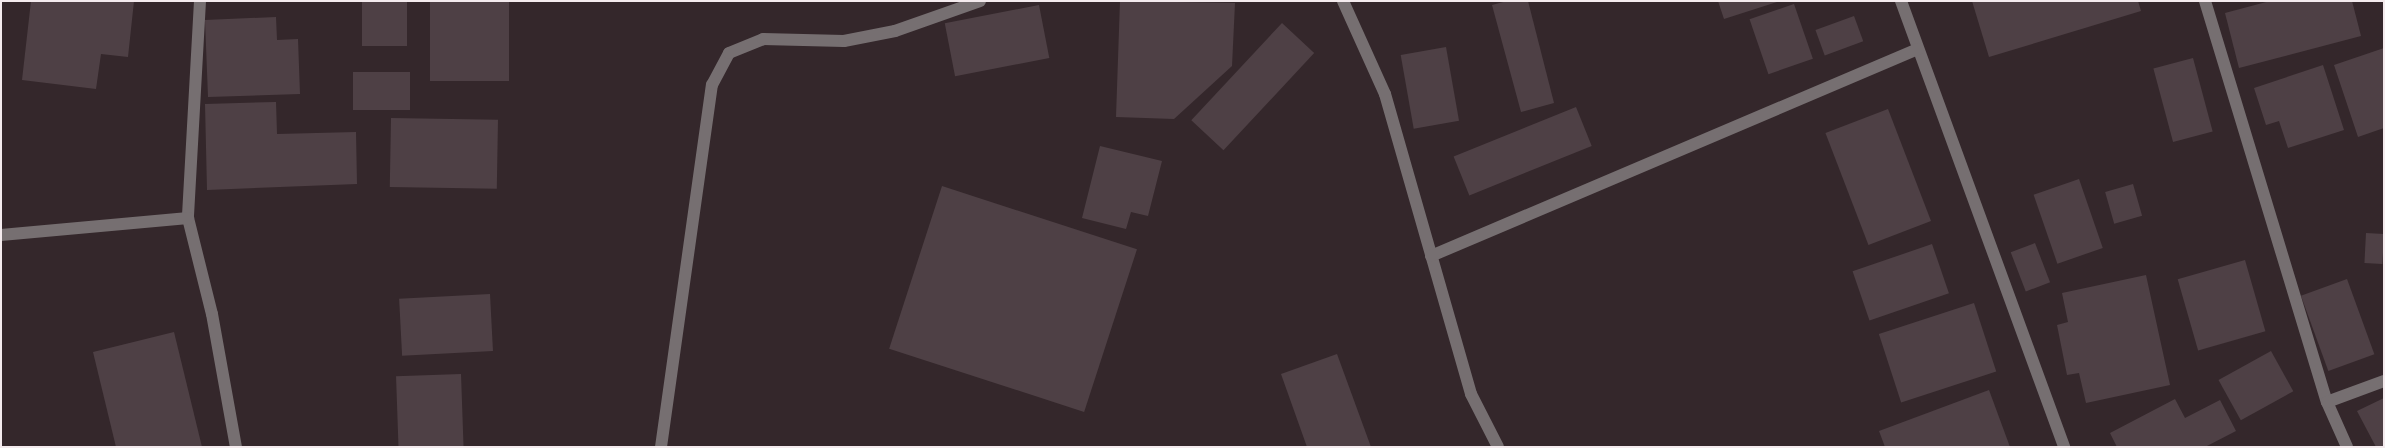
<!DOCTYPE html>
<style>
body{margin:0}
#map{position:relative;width:2385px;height:448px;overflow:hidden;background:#34272b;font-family:Inter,sans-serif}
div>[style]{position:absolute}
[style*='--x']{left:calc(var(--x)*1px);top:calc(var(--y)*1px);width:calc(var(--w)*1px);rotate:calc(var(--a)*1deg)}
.building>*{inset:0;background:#4e4045;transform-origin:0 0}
.minor>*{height:12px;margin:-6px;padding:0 6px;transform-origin:6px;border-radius:6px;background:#766f71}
span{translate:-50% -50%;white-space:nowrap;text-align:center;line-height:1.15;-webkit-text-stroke:5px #171214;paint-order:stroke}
.frame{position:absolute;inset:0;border:2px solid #f4ebee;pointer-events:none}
</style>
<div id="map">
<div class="building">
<i style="clip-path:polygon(31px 1px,134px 1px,128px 57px,101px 54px,96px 89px,22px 80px)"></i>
<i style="left:362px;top:1px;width:45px;height:45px"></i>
<i style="left:430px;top:1px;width:79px;height:80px"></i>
<i style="clip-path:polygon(1120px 1px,1235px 3px,1232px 66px,1174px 119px,1116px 117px)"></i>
<i style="clip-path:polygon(1507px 1px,1528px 1px,1554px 103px,1521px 112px,1492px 5px)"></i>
<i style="clip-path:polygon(1718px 1px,1777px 1px,1777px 2px,1724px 19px)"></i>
<i style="clip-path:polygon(1972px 1px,2138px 1px,2141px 11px,1989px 57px)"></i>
<i style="clip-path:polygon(2270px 1px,2352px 1px,2361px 36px,2239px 68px,2225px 13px)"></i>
<i style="left:1794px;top:4px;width:58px;height:47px;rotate:71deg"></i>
<i style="left:1039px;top:5px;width:54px;height:96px;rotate:79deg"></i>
<i style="left:1854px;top:16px;width:27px;height:41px;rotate:70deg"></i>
<i style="clip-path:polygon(276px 17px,277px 40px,298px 39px,300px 94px,208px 97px,205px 20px)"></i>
<i style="left:1282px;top:23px;width:44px;height:133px;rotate:43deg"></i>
<i style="left:1446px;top:47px;width:75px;height:46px;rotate:80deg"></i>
<i style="clip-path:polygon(2384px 48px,2384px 128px,2358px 137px,2334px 65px)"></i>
<i style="left:2193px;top:58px;width:76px;height:41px;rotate:75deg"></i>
<i style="clip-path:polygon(2323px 65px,2344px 130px,2288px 148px,2279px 121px,2266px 125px,2254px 88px)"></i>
<i style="left:410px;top:72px;width:38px;height:57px;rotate:90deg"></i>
<i style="clip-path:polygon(276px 102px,277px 134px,356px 132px,357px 184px,207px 190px,205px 104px)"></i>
<i style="left:1576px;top:107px;width:42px;height:132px;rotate:68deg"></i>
<i style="left:1888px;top:109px;width:120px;height:67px;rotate:69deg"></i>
<i style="left:391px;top:118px;width:107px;height:69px;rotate:1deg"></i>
<i style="clip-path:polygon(1100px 146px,1162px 161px,1148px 216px,1131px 212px,1126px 229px,1082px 218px)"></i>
<i style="left:2079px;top:179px;width:73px;height:48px;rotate:71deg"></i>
<i style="left:2133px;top:184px;width:33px;height:29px;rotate:74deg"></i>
<i style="left:942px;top:186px;width:205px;height:171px;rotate:18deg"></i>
<i style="left:2366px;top:233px;width:18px;height:30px;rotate:3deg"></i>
<i style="left:2035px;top:243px;width:42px;height:26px;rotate:69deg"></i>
<i style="left:1932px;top:244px;width:52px;height:84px;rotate:71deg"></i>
<i style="left:2245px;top:260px;width:74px;height:70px;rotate:74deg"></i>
<i style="clip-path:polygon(2146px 275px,2170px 385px,2086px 403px,2079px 373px,2067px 375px,2057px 325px,2068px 322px,2062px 293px)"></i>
<i style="left:2347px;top:279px;width:80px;height:49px;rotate:70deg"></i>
<i style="left:490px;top:294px;width:57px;height:91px;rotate:87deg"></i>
<i style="left:1974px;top:303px;width:72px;height:100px;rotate:72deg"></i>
<i style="clip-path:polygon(174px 332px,202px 447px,116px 447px,93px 352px)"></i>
<i style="left:2271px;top:351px;width:46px;height:60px;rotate:61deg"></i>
<i style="clip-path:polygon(1337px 354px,1371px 447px,1307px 447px,1281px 374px)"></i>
<i style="left:461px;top:374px;width:73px;height:65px;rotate:88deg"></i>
<i style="clip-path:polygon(1989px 390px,2010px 447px,1885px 447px,1879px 431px)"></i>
<i style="clip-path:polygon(2384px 398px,2384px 447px,2376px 447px,2357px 411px)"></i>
<i style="clip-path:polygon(2175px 399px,2185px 418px,2220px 400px,2236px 431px,2205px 447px,2117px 447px,2110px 433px)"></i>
</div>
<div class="minor">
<i style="--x:200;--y:1;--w:217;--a:93.2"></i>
<i style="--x:188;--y:218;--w:99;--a:76"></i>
<i style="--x:212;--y:314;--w:135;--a:79.8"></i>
<i style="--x:1343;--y:1;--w:102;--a:65.7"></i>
<i style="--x:1385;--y:94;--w:312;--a:74"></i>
<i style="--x:1471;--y:394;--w:59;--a:63"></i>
<i style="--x:1901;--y:1;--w:475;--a:69.9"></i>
<i style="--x:2205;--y:1;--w:419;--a:73.1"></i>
<i style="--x:2327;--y:402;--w:49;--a:66"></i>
<i style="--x:1;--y:235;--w:188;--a:-5.2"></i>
<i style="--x:1431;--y:256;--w:529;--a:-23.03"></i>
<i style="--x:2327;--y:402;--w:61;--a:-20.2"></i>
<i style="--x:661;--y:447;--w:366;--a:-82"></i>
<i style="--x:712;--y:85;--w:36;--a:-62"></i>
<i style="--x:729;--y:53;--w:37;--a:-22"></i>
<i style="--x:763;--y:39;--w:81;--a:1.4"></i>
<i style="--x:844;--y:41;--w:52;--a:-11.1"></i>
<i style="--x:895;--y:31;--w:90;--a:-19.4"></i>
</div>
<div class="frame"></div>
</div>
